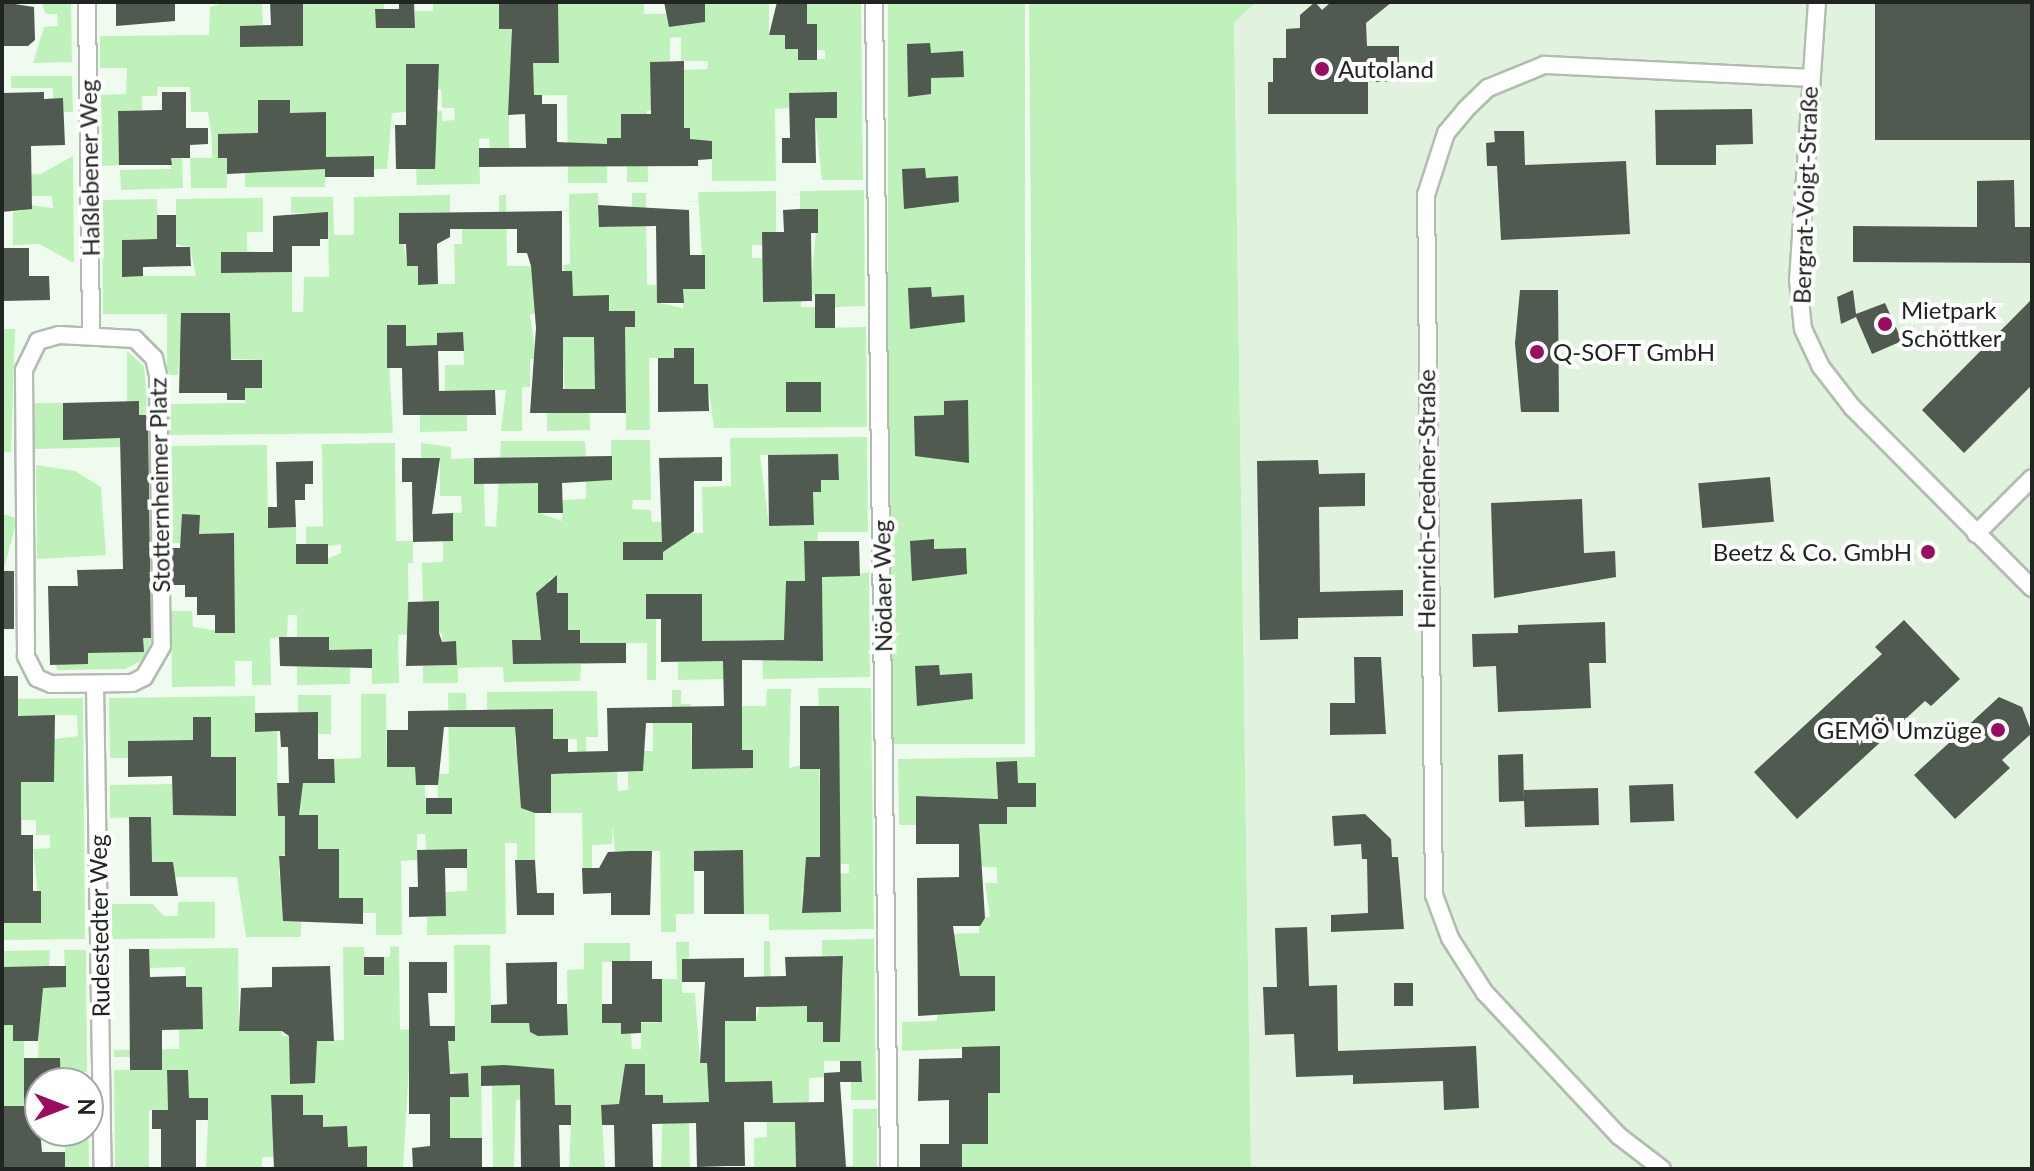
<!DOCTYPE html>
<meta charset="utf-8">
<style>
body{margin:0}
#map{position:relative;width:2034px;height:1171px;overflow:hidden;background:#effbee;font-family:Lato,sans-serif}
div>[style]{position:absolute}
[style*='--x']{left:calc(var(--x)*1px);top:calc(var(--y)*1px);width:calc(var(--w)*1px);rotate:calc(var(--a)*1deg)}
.built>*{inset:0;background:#e1f2df}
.green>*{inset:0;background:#bff2ba;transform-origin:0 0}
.building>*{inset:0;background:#515a50;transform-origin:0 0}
.roads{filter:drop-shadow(2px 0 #b2bcb0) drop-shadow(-2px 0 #b2bcb0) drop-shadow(0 2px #b2bcb0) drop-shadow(0 -2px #b2bcb0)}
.minor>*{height:16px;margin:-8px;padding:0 8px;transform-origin:8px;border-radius:8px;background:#fff}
.dots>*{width:22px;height:22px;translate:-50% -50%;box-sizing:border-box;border:4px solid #fff;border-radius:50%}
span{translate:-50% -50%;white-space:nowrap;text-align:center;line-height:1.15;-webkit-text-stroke:8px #fff;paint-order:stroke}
.poi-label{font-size:24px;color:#212521}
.left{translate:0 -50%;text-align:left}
.right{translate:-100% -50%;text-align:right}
.street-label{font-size:24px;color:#212521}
.frame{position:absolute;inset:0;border:4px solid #212521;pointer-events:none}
.north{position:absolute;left:24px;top:1067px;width:80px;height:80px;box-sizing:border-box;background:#fff;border:2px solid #a6a8a6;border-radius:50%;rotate:90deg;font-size:22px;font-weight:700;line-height:32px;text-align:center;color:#212521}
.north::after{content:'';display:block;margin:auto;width:28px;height:36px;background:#990c5f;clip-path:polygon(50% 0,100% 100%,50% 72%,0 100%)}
</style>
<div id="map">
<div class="built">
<i style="clip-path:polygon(1257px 2px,2032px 2px,2032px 1169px,1251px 1169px,1234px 21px)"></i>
</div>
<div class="green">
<i style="clip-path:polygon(41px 2px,71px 2px,72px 62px,33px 63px,44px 27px,58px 26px,57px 14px,46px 14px)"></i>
<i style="clip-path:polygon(evenodd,226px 2px,262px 2px,263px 25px,240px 26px,240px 46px,277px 46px,303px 2px,384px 2px,384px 9px,375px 10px,376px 28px,415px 28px,415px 11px,433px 11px,433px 2px,516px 2px,499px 4px,499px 29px,522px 29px,559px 62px,558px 2px,644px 2px,644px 14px,669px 14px,670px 27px,705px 22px,705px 2px,769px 2px,769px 35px,785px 35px,786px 49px,798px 49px,798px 60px,825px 59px,825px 50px,817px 50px,817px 25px,807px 24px,807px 2px,861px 2px,863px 180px,822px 180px,815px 118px,836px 93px,790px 93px,789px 108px,775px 109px,776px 181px,712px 181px,712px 141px,690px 139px,690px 128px,680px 128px,681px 70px,707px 69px,708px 61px,681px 61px,681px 37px,670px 38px,670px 61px,650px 62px,657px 110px,647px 111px,648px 182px,627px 182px,627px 138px,608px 138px,607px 144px,588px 144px,607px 166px,607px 183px,568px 183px,567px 95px,509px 96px,509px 148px,490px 148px,489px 138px,479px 139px,480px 184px,417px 185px,416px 169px,435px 168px,435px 130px,426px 112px,442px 111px,442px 121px,455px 120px,454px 108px,442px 108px,441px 89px,424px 89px,424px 73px,439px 73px,439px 64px,406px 65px,406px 112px,392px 113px,387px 169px,374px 169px,374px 156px,326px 157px,325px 187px,245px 187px,244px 134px,228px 134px,227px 188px,191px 188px,190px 158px,212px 158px,212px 140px,208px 112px,191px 112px,190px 87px,158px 87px,157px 96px,142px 96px,142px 110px,118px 111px,119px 165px,102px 166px,101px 95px,126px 94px,127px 68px,100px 68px,100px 36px,209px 35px,210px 7px,226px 2px,258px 100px,289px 100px,290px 113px,326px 113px,326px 130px,308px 130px,258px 100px)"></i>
<i style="left:888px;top:2px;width:137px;height:742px"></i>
<i style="clip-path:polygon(1029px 2px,1257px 2px,1234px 22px,1251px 1169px,948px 1169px,948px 1144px,988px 1143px,988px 1093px,1000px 1093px,1000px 1047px,902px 1051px,902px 1022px,937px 1021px,938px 1011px,995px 1011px,995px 976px,960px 976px,959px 959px,953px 959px,943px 934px,979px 933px,979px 918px,990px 917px,985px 883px,997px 883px,997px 867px,979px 867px,979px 824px,1007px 824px,1006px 799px,967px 799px,940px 810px,940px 796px,916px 796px,916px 825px,899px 825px,898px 759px,1035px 757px)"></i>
<i style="clip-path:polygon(11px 76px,72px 76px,73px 112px,64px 112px,63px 98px,53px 98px,53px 88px,11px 88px)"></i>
<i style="clip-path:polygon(171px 153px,182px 153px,183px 188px,121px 190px,120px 170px,171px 169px)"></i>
<i style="clip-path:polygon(73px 156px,74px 263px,39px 244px,13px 245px,13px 212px,22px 211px,23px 204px,53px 208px,52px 196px,13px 196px,12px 175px,41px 174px)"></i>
<i style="clip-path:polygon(evenodd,864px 190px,865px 306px,835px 307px,834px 294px,801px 295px,801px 307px,815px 307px,815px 328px,866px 327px,867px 427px,714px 428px,708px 384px,694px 384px,694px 348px,675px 348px,674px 358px,649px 358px,650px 430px,626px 430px,625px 357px,595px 357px,597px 393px,589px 393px,590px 430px,547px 431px,547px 413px,566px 413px,563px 358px,530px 359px,530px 387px,522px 387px,522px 431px,501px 431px,506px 390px,495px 390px,467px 391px,467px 431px,420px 432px,420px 415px,445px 415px,445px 365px,464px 365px,463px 333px,438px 333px,437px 351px,419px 351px,419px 345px,406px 346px,405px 325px,387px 325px,393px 433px,169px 435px,168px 404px,245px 403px,245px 388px,262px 360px,179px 357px,178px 375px,167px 375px,167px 314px,103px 314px,102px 200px,157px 199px,158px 232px,176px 232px,176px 199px,263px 198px,263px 232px,247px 232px,247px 251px,255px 252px,256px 273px,292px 272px,292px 312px,303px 312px,304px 277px,329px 277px,328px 213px,291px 213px,291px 197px,333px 197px,334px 235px,354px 235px,354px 197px,450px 195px,450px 212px,399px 213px,407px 266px,418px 266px,419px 285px,438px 284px,455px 284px,454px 244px,462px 244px,462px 229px,499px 229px,499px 195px,506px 195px,507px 266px,536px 266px,572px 284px,572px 271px,564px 271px,563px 265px,570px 264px,569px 194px,598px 193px,599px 227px,632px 226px,632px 193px,646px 193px,647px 285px,673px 285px,660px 303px,683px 308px,683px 289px,704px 289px,698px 192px,776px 191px,776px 232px,762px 232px,762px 245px,752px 245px,752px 258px,768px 258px,763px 302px,812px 273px,818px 210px,800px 209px,800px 191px,864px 190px,143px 239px,190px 247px,196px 276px,122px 276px,122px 240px,143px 239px,864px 190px,593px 296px,609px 296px,610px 326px,584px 337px,569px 337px,569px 328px,556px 332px,536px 356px,530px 315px,593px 296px,864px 190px,821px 382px,821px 412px,787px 412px,787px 383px,821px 382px)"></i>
<i style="clip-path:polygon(2px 329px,15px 329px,11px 452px,2px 452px)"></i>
<i style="clip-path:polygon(127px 351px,144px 366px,148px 415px,139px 415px,127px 402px)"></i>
<i style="clip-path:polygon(35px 403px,63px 403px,64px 439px,120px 438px,120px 447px,35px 449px)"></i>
<i style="clip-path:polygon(evenodd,867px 437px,868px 532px,818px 532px,817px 546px,804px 546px,805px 568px,840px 567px,841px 577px,869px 572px,870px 677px,763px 679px,762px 640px,742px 640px,723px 641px,724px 679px,678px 680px,678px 662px,695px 661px,702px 618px,701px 594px,677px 594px,646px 595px,646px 619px,656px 619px,656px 680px,647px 680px,647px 643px,602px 643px,602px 663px,581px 664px,580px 681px,504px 682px,503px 667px,486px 667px,458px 668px,458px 683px,423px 683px,423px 666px,457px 665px,456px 642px,442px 642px,442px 633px,433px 633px,439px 602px,423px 601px,422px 563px,443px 562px,443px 541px,453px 541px,453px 513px,462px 513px,461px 496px,440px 496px,440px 458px,421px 458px,421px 443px,451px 447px,451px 459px,474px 458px,484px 484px,485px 526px,496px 527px,501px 441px,585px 441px,586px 456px,506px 457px,507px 483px,538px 483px,539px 513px,562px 521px,563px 500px,586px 499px,586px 481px,612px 480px,611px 440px,650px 440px,651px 500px,633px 500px,632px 509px,651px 510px,652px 522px,662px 522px,665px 544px,676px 543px,676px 533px,703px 533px,702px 487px,731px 486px,730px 438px,867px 437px,838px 454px,839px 480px,821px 480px,821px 492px,813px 492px,813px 525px,769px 526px,760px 455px,838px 454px,867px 437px,556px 578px,557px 593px,568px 594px,560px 631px,580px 631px,580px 664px,513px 664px,512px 640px,541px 640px,536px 594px,549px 593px,549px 579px,556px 578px,867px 437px,786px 581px,822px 581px,823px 661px,785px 661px,786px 581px)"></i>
<i style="clip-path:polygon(395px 443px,396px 541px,413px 541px,413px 563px,408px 563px,409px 634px,398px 635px,399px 683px,372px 684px,371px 650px,350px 650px,350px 684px,297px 685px,297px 666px,329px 665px,329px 638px,297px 638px,297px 615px,288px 615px,287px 637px,270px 638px,271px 685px,252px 685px,252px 661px,235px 661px,235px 686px,172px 687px,171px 611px,192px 611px,193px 627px,234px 633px,234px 534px,222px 533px,222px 543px,169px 543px,168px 446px,267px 445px,268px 527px,296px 519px,296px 564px,315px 564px,341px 553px,341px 544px,306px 550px,306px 527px,323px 526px,322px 444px)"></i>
<i style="clip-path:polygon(36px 465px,75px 471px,101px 487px,106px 555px,37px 559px)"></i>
<i style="left:2px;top:514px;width:16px;height:57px;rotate:15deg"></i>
<i style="clip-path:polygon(143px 638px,152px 638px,145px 659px,125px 669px,57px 670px,56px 664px,88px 664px,88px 653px,143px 652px)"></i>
<i style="clip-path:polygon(evenodd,818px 688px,871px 688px,874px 929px,769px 930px,769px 914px,744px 914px,743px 850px,694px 851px,694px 914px,676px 914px,676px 932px,661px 932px,660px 851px,615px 851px,612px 824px,612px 844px,592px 845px,592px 868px,583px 868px,582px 813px,551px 813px,551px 802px,535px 803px,535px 860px,517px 860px,517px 843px,505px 843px,506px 934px,427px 935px,427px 917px,445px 916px,445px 892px,467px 891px,467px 850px,426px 850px,425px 834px,417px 834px,417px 860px,401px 861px,402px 935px,376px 935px,376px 913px,363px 913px,363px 898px,344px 898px,344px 917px,316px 876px,339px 875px,339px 849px,299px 849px,279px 857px,279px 876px,290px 876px,282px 891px,283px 920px,301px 921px,301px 937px,246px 937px,237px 877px,174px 877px,152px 862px,151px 817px,110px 818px,110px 785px,172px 784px,173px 815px,236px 816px,235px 757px,179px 757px,178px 740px,128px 741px,128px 758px,110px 758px,109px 698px,255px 696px,255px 731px,277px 732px,278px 816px,299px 815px,299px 783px,334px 783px,334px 759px,361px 758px,361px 694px,386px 694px,387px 767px,415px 767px,416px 784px,425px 785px,426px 814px,452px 813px,451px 798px,438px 798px,437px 774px,449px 774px,448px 693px,466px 693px,467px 727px,487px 726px,487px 692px,597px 691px,598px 737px,586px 737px,587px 772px,617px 772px,618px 791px,628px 790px,628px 772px,643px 771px,643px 751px,653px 751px,653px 723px,672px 723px,672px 690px,681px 690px,681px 704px,691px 704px,692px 769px,753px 768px,753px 750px,737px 750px,741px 706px,766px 706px,767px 689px,791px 689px,789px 768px,819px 761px,820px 793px,839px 729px,839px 706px,819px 706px,818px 688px,515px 710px,553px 710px,553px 739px,577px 739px,577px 759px,568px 774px,554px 774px,515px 748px,515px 710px,818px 688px,840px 798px,836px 864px,849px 864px,849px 873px,840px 874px,841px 912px,803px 913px,802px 889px,821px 889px,806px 857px,820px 857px,820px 799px,840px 798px)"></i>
<i style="clip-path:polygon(298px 695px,331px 695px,331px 734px,318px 734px,317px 712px,298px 712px)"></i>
<i style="clip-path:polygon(evenodd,83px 698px,85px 939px,2px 940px,2px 813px,21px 812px,21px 782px,54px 781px,48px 740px,78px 736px,77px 715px,2px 716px,2px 699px,83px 698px,22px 820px,36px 820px,36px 835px,50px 835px,50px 848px,33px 849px,41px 922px,4px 923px,3px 850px,22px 850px,22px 820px)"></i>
<i style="clip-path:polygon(178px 902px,215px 902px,215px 938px,112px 939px,112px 904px,153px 904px,164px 916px,178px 916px)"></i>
<i style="clip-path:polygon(874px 939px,876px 1100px,851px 1100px,851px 1082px,862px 1081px,861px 1061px,824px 1061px,824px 1077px,809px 1078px,809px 1102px,784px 1103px,815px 1121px,796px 1141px,796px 1167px,853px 1166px,853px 1109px,877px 1109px,877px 1169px,754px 1169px,754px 1138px,767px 1137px,766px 1103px,736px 1082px,725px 1082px,725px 1021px,756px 1020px,764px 988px,764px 941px,770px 941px,771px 1006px,807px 989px,823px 1022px,823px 1042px,843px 981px,843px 956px,822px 956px,822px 940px)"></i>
<i style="clip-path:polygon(676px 942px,689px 942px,689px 958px,682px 959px,682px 993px,695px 993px,700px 1062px,707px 1063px,715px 1102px,679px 1103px,679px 1123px,689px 1123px,690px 1169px,661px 1169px,663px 1095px,645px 1095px,645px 1064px,625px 1064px,619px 1104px,601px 1105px,605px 1169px,569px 1169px,571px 1125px,525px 1099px,516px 1100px,514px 1169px,493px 1169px,492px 1086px,504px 1085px,504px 1066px,481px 1066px,482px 1138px,449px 1147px,450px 1097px,469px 1096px,468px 1074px,409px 1067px,403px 1169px,367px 1169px,366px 1146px,344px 1147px,347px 1127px,323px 1127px,323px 1115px,303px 1115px,303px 1095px,293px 1095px,271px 1096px,271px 1115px,281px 1115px,274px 1157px,262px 1157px,262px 1169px,206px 1169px,208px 1120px,189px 1098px,188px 1070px,167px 1070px,168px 1110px,149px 1110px,149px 1169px,115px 1169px,114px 1070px,139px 1070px,138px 1057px,114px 1057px,114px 1050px,179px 1049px,179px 1029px,203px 1029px,202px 988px,186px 987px,185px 967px,149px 968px,149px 949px,238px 948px,239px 1031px,266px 1031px,282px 1009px,282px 1036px,289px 1036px,303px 1083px,315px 1083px,317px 1041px,344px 1040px,343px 947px,364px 947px,365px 976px,384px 975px,384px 957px,390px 957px,390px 947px,399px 946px,400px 1030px,437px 1026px,437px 1042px,455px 1041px,454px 945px,490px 945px,491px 1023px,529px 1023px,530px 1032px,568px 1035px,567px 970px,584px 969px,584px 943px,630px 943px,630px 961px,602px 962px,602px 1022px,621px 1016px,621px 1033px,631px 1034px,632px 1049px,641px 1049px,641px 1023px,662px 1022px,661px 979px,677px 979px)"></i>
<i style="clip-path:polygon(50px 950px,48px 988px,66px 987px,64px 950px,86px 950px,87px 1072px,61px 1072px,60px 1058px,38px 1058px,42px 967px,4px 967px,4px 1024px,13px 1025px,13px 1041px,24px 1041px,24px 1084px,40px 1106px,2px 1106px,2px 951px)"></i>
<i style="clip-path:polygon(88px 1112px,89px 1169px,65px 1169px,65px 1131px,88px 1131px)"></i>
</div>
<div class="building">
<i style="clip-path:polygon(2px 2px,34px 7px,35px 40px,28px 46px,2px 46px)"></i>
<i style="clip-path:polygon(116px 2px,175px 2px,175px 21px,116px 26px)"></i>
<i style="clip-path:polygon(270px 2px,303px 2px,303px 46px,240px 47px,240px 26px,271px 25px)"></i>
<i style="clip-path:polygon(399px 2px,414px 2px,415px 28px,376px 28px,375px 9px,399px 9px)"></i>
<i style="clip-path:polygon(558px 2px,559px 63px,533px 63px,534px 95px,542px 95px,542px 104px,557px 104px,557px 142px,607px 144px,607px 138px,621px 138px,621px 114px,651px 114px,650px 62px,684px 61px,684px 128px,690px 128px,690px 139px,712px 141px,712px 159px,698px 160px,698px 166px,479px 167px,479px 148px,526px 148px,525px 114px,508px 115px,512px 29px,499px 29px,499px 4px)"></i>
<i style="clip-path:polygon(664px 2px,705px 2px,705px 22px,669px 27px)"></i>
<i style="clip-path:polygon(777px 2px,807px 2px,807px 24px,817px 24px,817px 60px,798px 60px,798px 49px,785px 49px,785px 35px,769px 35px)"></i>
<i style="clip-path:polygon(1315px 2px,1322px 10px,1331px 2px,1392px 2px,1366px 23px,1367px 46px,1399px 46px,1399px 82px,1368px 82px,1368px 114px,1268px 114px,1268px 82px,1273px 82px,1273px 58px,1286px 58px,1286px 29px,1300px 28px,1300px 15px)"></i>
<i style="left:1875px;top:2px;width:157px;height:138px"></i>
<i style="clip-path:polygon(930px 43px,931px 53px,963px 51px,964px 77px,931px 78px,931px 94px,908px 97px,907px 44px)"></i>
<i style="clip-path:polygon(406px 64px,439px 64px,435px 169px,396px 169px,395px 125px,406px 125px)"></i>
<i style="clip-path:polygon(44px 92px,44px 99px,63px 98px,65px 145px,31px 146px,32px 209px,2px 212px,2px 93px)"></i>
<i style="clip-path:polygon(162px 92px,186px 92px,186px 128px,208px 128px,208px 144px,190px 145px,190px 158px,171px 158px,172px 165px,119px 165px,118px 111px,162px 110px)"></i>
<i style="clip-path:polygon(837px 92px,837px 118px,815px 118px,816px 163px,782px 163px,782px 138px,790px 138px,789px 93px)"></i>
<i style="clip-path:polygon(258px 100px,290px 100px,290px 113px,326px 112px,326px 157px,374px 156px,374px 177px,325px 177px,325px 169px,227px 174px,227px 158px,218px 158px,218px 134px,258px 133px)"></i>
<i style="clip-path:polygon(1752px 109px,1753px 144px,1716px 145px,1716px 165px,1656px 165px,1655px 110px)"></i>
<i style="clip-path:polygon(1494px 131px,1524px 131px,1525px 165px,1626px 161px,1630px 234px,1501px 240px,1497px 166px,1487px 166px,1486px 143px,1495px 142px)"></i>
<i style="clip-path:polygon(925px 168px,926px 178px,958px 176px,959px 202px,904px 209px,902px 169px)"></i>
<i style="clip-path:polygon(2014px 180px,2015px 227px,2032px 227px,2032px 263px,1853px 262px,1853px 226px,1977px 227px,1977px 181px)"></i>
<i style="clip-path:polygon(598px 205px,689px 210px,690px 255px,705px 255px,705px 289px,683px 289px,684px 303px,657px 303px,656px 226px,599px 227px)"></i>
<i style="clip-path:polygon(800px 209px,818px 209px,818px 233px,811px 233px,812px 301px,763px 302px,762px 232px,784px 232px,783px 210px)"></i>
<i style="clip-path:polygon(evenodd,562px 211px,562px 271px,572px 271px,573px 296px,609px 295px,609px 311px,635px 311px,635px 327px,625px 327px,626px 413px,530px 413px,536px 328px,531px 266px,527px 253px,517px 253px,517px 229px,450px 229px,450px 237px,437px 244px,438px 284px,418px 285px,418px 266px,407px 266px,406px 244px,399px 244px,399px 213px,562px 211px,563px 337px,594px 337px,595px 389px,563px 389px,563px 337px)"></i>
<i style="clip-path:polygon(328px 212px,328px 239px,320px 239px,320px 246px,292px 246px,292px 272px,221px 273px,221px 252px,273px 252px,273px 216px)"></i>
<i style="clip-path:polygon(157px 215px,176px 215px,176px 247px,190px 247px,191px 266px,143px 267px,143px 276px,122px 277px,122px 240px,157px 239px)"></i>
<i style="clip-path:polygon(2px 248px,29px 248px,29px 276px,49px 276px,50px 300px,2px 301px)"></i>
<i style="clip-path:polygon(931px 287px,932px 297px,964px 295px,965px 322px,910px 329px,908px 288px)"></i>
<i style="clip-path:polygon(1520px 290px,1558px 290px,1559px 412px,1521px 412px,1515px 343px)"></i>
<i style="clip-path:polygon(1853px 290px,1856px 314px,1885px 303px,1902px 341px,1872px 354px,1856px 317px,1841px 324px,1837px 297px)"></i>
<i style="left:815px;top:294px;width:20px;height:34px"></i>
<i style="clip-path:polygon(2032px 299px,2032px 385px,1964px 453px,1922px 410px)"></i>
<i style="clip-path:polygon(181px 313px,230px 313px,231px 360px,262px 360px,262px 388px,245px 388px,245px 400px,227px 400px,227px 393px,179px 393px)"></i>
<i style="clip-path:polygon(387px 325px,406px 325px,406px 346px,437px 345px,437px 333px,463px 332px,464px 351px,438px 351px,439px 391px,495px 390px,496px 415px,403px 415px,402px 368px,387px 368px)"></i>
<i style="clip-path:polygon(674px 348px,694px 348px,694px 384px,708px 384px,709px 411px,658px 412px,658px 358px,674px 358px)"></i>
<i style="left:786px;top:382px;width:35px;height:30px"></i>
<i style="clip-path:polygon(968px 400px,969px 463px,915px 456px,914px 416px,944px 415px,944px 401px)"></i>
<i style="clip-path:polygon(139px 401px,139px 415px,148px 415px,151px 638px,143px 638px,144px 652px,88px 653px,88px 664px,50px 665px,48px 586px,78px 586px,77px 570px,123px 569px,120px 438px,63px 440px,63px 403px)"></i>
<i style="clip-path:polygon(838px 454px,839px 480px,821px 480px,821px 492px,813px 492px,814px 525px,769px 526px,768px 455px)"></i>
<i style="clip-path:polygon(612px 456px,612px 480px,562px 483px,563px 513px,538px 513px,538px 483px,474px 484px,474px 458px)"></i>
<i style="clip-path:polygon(722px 457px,722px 481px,694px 481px,694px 531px,663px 552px,663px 560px,623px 560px,623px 542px,662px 542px,659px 458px)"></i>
<i style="clip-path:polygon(402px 458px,440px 458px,432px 514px,453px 513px,453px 541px,413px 542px,412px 482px,402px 482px)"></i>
<i style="clip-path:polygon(1318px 460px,1319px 474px,1365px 473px,1365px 506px,1319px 507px,1320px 592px,1403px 590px,1403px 616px,1298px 618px,1298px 639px,1260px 640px,1257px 461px)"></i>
<i style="clip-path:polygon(313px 461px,313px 484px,305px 484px,305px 500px,295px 500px,296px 527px,268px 528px,268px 507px,277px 507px,276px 462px)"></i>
<i style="left:1770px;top:477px;width:45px;height:72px;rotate:85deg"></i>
<i style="clip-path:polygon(1582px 499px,1584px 553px,1615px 551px,1616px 577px,1494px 598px,1491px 503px)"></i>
<i style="clip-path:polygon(182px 514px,200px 515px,199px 534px,234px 533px,235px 633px,215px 633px,215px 615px,197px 615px,197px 597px,185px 597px,185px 585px,172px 585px,172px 548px,180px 548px)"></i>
<i style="clip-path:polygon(934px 539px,934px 549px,966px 548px,967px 574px,912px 581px,910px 541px)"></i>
<i style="clip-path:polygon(804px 541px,859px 541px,860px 576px,822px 577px,823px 661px,742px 660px,742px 750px,753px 750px,753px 768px,692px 769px,692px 723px,646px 723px,643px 771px,551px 774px,551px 813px,535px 813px,521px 808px,515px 727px,444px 727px,438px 785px,416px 785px,415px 767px,387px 767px,387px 730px,408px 730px,408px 711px,553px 709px,553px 739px,568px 739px,568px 752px,608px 751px,607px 708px,724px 706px,723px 661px,661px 662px,661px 619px,646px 619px,646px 594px,702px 594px,702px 641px,784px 640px,786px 581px,805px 581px)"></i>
<i style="left:296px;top:544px;width:32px;height:20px"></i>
<i style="left:2px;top:571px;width:12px;height:58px"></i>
<i style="clip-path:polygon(557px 575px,557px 593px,568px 593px,568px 630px,580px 630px,580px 643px,626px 643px,626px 663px,513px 664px,512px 640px,541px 640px,536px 593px)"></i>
<i style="clip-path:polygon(439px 601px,439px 633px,442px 642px,456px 641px,457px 665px,406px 666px,408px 602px)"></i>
<i style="clip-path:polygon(1904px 620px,1960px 679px,1931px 706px,1925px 701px,1797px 819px,1754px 772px,1882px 654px,1875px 647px)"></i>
<i style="clip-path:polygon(1605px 622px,1606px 663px,1589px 663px,1591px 708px,1498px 712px,1496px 666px,1473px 667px,1472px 634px,1518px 633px,1518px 625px)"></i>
<i style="clip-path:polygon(279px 637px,329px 637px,329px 650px,372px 649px,372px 668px,280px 666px)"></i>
<i style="clip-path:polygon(1354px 657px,1381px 657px,1386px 734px,1330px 735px,1330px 703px,1355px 703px)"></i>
<i style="clip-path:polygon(939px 665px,940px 675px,972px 673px,973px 699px,917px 706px,915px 666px)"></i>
<i style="clip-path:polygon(2px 676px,18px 676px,18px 716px,55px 715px,54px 782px,21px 782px,21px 835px,33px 835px,33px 891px,41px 891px,41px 923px,4px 923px)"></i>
<i style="clip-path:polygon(1999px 697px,2022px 707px,2032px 733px,2002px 760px,2010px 768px,1955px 819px,1914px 775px)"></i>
<i style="clip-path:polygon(800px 706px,839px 706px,841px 912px,802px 913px,806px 857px,820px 857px,820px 769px,800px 769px)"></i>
<i style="clip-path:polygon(318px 712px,318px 759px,334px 759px,335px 783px,303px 783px,299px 815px,318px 815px,318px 849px,339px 849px,339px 898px,363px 898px,363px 924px,283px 921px,279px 856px,285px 856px,285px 816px,278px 816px,277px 783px,289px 783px,288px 747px,281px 747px,280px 731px,255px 732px,255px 713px)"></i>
<i style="clip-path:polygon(193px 717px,211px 717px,211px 757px,236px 757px,236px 816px,173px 815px,172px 776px,128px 777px,128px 741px,193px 740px)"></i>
<i style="clip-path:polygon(1523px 754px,1524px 800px,1524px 790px,1598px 788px,1599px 825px,1525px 827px,1524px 801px,1499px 802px,1498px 755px)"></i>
<i style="clip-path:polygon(1017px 761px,1018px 783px,1036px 783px,1036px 807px,1007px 807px,1007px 824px,979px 824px,985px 918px,980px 926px,953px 926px,960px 976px,995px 976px,995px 1011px,918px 1016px,917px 878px,959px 877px,959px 844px,916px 844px,916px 796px,998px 799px,996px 762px)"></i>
<i style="left:1673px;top:784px;width:37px;height:44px;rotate:88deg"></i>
<i style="left:426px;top:798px;width:26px;height:16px"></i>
<i style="clip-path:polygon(1365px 814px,1391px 839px,1392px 857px,1398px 857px,1404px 929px,1331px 932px,1331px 915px,1368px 913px,1367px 859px,1362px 859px,1361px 844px,1334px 846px,1332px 816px)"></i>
<i style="clip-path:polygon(129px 817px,151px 817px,152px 862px,173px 862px,178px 896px,130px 896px)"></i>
<i style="clip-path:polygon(467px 849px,467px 868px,445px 868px,446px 916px,409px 917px,409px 887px,418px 887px,417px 850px)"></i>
<i style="clip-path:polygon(743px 850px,744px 914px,704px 914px,704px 871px,694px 871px,694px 851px)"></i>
<i style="clip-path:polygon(629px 851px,652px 851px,650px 915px,611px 915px,611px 893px,583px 894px,582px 868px,599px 868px,608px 852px)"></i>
<i style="clip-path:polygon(515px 860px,535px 860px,537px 893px,554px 893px,554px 915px,517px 915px)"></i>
<i style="clip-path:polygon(1307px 927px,1309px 986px,1337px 985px,1338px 1051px,1476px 1046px,1479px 1108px,1444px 1110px,1443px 1081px,1353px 1084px,1353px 1075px,1296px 1077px,1294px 1034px,1265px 1035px,1263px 987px,1277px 987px,1275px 928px)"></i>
<i style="clip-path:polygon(129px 949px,149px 949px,150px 977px,186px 976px,186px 987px,202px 987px,203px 1029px,162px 1030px,162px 1070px,130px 1070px)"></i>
<i style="clip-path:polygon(843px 956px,840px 1042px,823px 1042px,823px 1022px,807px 1022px,807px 1006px,756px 1007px,756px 1021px,725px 1021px,725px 1082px,772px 1081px,773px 1103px,824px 1102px,824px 1073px,840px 1072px,840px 1061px,861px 1061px,862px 1082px,840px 1082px,846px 1167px,796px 1167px,795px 1122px,744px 1122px,745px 1166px,726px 1166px,697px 1167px,696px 1123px,652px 1124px,653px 1167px,615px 1167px,614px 1125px,602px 1125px,601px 1105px,619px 1104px,625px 1064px,645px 1064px,645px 1095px,663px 1095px,663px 1103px,709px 1102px,707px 1063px,700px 1063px,705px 982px,682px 982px,682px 959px,744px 958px,744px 977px,786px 976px,785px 957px)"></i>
<i style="left:384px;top:957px;width:18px;height:20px;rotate:90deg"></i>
<i style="clip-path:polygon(612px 961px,652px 961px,652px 979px,662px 979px,662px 1022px,641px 1022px,641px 1033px,621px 1034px,621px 1023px,602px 1023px,602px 1004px,612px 1004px)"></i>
<i style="clip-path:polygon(409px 962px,447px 962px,447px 993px,428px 993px,430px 1026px,455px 1026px,455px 1041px,448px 1041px,450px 1074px,468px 1073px,469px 1097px,450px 1097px,450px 1138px,482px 1138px,482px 1169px,413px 1169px,412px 1148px,430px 1146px,430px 1114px,409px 1114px)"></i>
<i style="clip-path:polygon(557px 962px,557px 1004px,567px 1004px,568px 1035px,538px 1036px,530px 1032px,529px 1023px,491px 1023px,491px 1005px,507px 1004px,506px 963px)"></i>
<i style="clip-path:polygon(47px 966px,66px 966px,66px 987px,43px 988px,38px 1041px,13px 1041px,13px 1025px,4px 1025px,4px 967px)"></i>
<i style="clip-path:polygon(330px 966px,334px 1041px,317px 1041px,315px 1083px,290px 1084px,289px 1036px,282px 1031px,239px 1031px,241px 988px,272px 987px,272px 967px)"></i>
<i style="left:1413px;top:983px;width:23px;height:19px;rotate:90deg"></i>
<i style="clip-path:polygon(1000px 1046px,1000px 1093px,988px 1093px,988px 1144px,962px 1144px,962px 1169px,920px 1169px,920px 1144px,962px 1144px,949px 1144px,949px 1100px,918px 1101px,919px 1059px,962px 1058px,962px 1047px)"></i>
<i style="clip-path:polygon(24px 1058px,60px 1058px,61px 1083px,40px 1083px,40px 1131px,42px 1152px,65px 1152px,65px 1169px,2px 1169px,2px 1106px,24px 1106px)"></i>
<i style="clip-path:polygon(504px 1065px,554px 1069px,555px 1105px,571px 1105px,571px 1125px,559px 1125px,560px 1168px,521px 1168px,520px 1085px,481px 1086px,481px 1066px)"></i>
<i style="clip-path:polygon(167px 1070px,188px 1070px,189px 1098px,208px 1098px,208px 1120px,196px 1120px,196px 1169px,161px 1169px,161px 1129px,152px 1129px,152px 1110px,168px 1110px)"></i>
<i style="clip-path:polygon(271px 1095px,303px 1095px,303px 1115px,323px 1115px,323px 1127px,347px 1126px,348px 1147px,367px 1146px,367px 1169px,274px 1169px)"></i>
</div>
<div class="roads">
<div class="minor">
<i style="--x:87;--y:2;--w:333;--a:89.3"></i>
<i style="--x:874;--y:2;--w:1167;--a:89.26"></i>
<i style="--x:1817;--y:2;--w:279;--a:93.9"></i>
<i style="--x:1798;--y:280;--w:49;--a:84.2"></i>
<i style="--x:1803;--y:329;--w:42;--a:64.7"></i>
<i style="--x:1821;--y:367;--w:51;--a:52.2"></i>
<i style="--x:1852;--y:407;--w:255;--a:45.2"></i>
<i style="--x:59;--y:335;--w:76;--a:3"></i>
<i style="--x:135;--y:339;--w:27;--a:45"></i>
<i style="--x:154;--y:358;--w:18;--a:77"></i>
<i style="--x:158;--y:376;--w:270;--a:89.2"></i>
<i style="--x:162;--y:646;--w:36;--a:120"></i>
<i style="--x:144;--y:677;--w:13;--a:153"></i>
<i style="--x:132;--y:683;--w:81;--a:179.3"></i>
<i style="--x:51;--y:684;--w:15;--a:-157"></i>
<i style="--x:37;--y:678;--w:25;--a:-117"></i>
<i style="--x:26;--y:656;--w:286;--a:-90.4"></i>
<i style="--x:24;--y:370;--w:32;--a:-64"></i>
<i style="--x:38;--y:341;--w:22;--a:-16"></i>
<i style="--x:1976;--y:534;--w:79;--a:-45"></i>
<i style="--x:95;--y:684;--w:485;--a:89.1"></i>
<i style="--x:1662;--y:1169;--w:54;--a:-142.5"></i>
<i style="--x:1619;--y:1136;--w:196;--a:-133.1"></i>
<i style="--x:1485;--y:993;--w:65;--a:-122.5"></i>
<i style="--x:1450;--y:938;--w:46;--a:-110.4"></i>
<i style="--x:1434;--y:895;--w:700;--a:-90.65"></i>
<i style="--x:1426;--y:195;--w:65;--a:-72.1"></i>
<i style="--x:1446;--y:133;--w:30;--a:-50"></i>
<i style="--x:1465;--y:110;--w:32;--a:-44"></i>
<i style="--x:1488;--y:88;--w:61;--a:-22.3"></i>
<i style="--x:1544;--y:65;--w:265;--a:2.8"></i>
</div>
</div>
<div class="dots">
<i style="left:1322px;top:69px;background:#990c5f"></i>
<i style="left:1885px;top:324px;background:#990c5f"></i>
<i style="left:1537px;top:352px;background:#990c5f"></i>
<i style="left:1928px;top:552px;background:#990c5f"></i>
<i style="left:1998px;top:730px;background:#990c5f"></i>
</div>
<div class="poi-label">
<span class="left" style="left:1338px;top:69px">Autoland</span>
<span class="left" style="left:1901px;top:324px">Mietpark<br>Schöttker</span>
<span class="left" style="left:1553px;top:352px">Q-SOFT GmbH</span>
<span class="right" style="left:1912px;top:552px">Beetz &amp; Co. GmbH</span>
<span class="right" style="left:1982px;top:730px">GEMÖ Umzüge</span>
</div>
<div class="street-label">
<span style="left:89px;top:168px;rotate:-91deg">Haßlebener Weg</span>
<span style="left:1805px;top:195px;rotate:-88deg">Bergrat-Voigt-Straße</span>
<span style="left:159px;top:485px;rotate:-91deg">Stotternheimer Platz</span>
<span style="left:1426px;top:499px;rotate:-90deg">Heinrich-Credner-Straße</span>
<span style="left:882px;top:586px;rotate:-91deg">Nödaer Weg</span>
<span style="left:99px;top:926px;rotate:-91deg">Rudestedter Weg</span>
</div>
<div class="frame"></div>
<div class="north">N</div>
</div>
